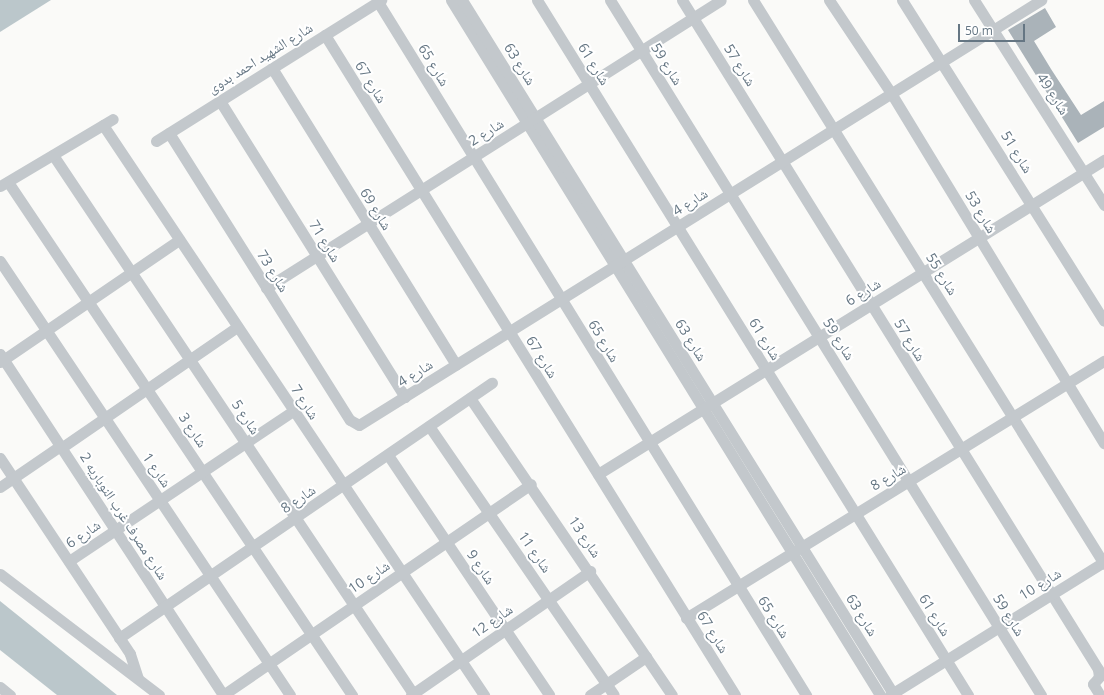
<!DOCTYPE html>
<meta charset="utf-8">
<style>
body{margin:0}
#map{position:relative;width:1104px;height:695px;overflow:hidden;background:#fafaf8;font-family:"Open Sans","Noto Naskh Arabic",sans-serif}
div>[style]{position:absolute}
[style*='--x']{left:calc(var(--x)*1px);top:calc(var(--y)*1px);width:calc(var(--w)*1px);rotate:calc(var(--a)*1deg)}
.water>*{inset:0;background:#bbc7cb}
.building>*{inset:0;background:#aab3b9}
.minor>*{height:11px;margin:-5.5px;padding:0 5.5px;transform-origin:5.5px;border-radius:5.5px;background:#c3c8cc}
span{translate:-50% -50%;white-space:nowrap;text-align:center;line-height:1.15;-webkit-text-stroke:4px #fff;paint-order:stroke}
.street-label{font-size:14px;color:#657683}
.scale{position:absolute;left:958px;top:24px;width:67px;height:18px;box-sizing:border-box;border:2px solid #657683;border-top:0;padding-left:5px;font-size:12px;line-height:14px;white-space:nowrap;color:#657683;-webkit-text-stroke:3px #fff;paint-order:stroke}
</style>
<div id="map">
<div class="water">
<i style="clip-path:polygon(0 0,51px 0,0 32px)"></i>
<i style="clip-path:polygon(0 601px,117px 695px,57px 695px,0 650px)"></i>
</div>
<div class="building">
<i style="clip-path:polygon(1045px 8px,1056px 27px,1034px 41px,1051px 69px,1081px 115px,1104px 101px,1104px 127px,1078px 143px,1008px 30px)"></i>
</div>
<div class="minor">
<i style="--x:451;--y:0;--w:817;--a:58.31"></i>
<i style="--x:462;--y:0;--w:818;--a:58.14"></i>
<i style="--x:537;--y:0;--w:818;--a:58.2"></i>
<i style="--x:610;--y:0;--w:818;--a:58.2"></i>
<i style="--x:682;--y:0;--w:788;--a:58.13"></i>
<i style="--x:1098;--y:669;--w:8;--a:83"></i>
<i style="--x:1099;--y:677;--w:9;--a:131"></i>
<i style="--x:1093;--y:684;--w:13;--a:58"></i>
<i style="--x:753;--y:0;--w:664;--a:58.1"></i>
<i style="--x:829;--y:0;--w:112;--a:56.3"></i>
<i style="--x:891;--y:93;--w:410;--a:58.7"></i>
<i style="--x:902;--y:0;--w:379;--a:57.8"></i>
<i style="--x:974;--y:0;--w:243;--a:57.6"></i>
<i style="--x:378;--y:2;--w:815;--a:58.3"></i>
<i style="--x:325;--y:35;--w:777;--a:58.15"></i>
<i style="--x:272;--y:68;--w:349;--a:58.2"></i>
<i style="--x:220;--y:101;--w:349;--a:58"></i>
<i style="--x:103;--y:125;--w:686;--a:56.24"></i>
<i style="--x:169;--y:133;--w:339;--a:57.8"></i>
<i style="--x:350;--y:420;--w:10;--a:29"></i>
<i style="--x:359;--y:425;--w:804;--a:-31.93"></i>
<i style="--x:156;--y:141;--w:266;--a:-32.1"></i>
<i style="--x:53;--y:155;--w:650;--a:56.24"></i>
<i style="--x:8;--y:182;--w:618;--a:56.16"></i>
<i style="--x:0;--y:186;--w:131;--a:-30.7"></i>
<i style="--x:0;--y:261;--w:522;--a:56.25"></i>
<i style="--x:266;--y:288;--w:538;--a:-32.33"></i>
<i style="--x:0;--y:354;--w:407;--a:56.8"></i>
<i style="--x:0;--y:362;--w:217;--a:-34.3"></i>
<i style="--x:470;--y:398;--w:359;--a:55.8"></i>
<i style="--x:429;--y:426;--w:326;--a:55.5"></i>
<i style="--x:61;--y:448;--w:214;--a:-34.5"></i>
<i style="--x:388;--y:455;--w:289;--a:56.1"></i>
<i style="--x:0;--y:458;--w:235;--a:56.4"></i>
<i style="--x:130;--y:654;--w:25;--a:72"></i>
<i style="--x:598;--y:474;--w:596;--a:-31.82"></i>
<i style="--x:0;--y:487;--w:73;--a:-34.3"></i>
<i style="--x:69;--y:561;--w:270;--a:-33.8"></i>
<i style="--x:0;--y:574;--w:200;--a:37.3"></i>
<i style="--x:686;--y:618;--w:491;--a:-31.6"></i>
<i style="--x:119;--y:638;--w:452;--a:-34.4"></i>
<i style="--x:0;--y:687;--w:13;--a:39"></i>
<i style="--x:223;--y:695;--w:373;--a:-34.4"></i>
<i style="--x:411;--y:695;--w:218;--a:-34.7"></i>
<i style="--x:590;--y:695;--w:68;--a:-34.2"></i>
<i style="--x:890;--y:695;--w:252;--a:-31.9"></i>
</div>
<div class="street-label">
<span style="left:260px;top:58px;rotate:-32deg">شارع الشهيد احمد بدوى</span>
<span style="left:520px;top:64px;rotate:58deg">شارع 63</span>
<span style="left:594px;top:64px;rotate:58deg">شارع 61</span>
<span style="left:667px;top:64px;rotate:58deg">شارع 59</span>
<span style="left:434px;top:65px;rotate:59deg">شارع 65</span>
<span style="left:740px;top:65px;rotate:58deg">شارع 57</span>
<span style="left:371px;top:82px;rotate:58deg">شارع 67</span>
<span style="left:1053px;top:94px;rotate:57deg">شارع 49</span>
<span style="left:486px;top:132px;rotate:-32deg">شارع 2</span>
<span style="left:1017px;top:152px;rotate:58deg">شارع 51</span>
<span style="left:690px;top:202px;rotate:-32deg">شارع 4</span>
<span style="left:376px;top:209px;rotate:58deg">شارع 69</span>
<span style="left:981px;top:212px;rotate:59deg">شارع 53</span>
<span style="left:325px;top:241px;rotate:58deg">شارع 71</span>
<span style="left:273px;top:271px;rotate:58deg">شارع 73</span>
<span style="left:942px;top:274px;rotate:58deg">شارع 55</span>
<span style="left:863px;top:292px;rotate:-32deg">شارع 6</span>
<span style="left:765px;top:339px;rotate:58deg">شارع 61</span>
<span style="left:839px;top:339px;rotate:58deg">شارع 59</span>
<span style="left:691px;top:340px;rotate:58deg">شارع 63</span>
<span style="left:910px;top:340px;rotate:59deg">شارع 57</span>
<span style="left:604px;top:341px;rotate:59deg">شارع 65</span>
<span style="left:542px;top:357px;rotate:58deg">شارع 67</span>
<span style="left:415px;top:373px;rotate:-32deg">شارع 4</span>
<span style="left:305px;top:402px;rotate:57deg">شارع 7</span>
<span style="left:246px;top:417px;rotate:56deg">شارع 5</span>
<span style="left:193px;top:430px;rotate:56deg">شارع 3</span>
<span style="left:157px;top:470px;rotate:55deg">شارع 1</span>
<span style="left:888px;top:477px;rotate:-31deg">شارع 8</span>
<span style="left:298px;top:499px;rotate:-34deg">شارع 8</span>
<span style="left:124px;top:516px;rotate:57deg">شارع مصرف غرب النوباريه 2</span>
<span style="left:83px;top:534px;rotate:-34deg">شارع 6</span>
<span style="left:585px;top:537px;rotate:56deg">شارع 13</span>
<span style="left:535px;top:552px;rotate:55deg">شارع 11</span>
<span style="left:481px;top:567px;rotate:56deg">شارع 9</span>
<span style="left:369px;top:577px;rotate:-34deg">شارع 10</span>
<span style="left:1040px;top:584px;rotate:-32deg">شارع 10</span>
<span style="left:862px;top:615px;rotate:58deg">شارع 63</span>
<span style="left:935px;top:615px;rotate:58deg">شارع 61</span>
<span style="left:1009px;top:615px;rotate:58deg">شارع 59</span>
<span style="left:774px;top:617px;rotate:58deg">شارع 65</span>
<span style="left:492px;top:621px;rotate:-35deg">شارع 12</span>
<span style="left:713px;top:632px;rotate:58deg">شارع 67</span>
</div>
<div class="scale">50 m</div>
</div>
